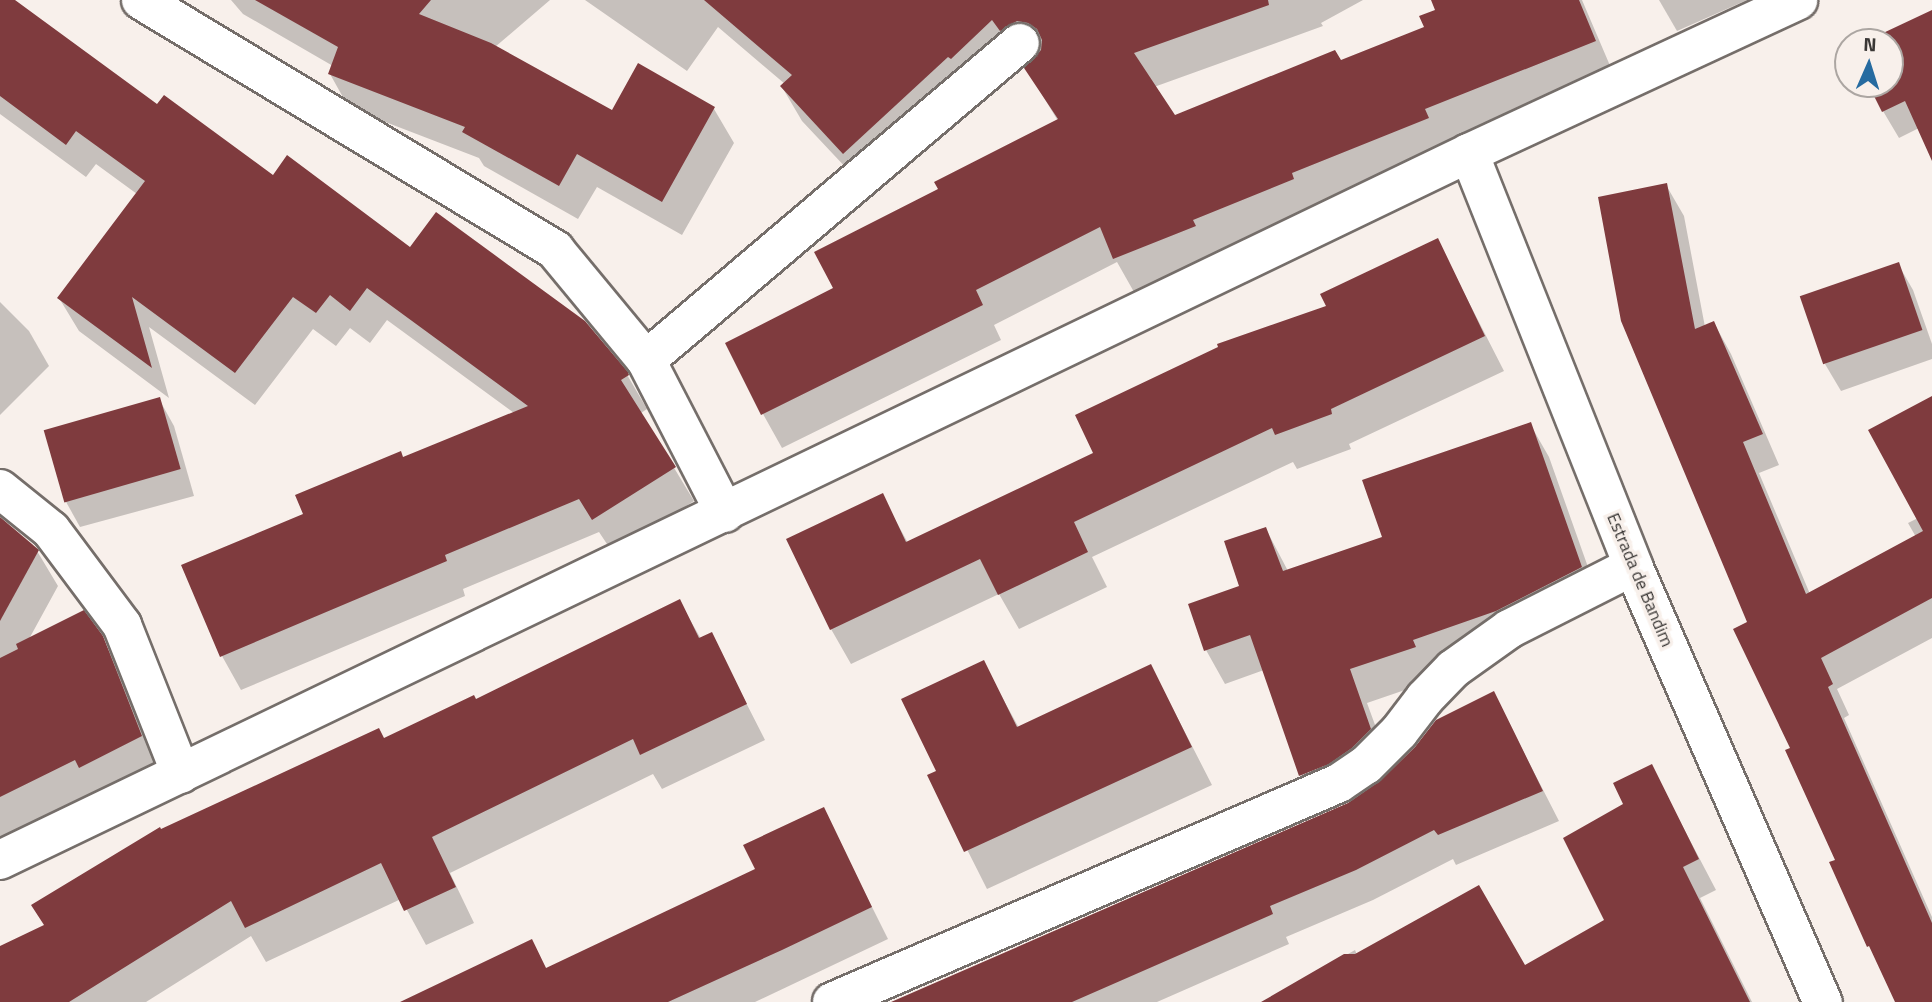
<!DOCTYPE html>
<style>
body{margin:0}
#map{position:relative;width:1932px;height:1002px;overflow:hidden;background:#f8f0eb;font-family:"Titillium Web",sans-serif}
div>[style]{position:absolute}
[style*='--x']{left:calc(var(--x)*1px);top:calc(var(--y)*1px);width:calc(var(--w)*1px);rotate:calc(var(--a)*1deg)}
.shadow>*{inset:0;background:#0003}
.building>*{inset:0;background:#7f3b3e;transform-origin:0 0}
.roads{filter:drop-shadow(2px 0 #756e6a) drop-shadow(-2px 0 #756e6a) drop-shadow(0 2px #756e6a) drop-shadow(0 -2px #756e6a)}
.minor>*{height:38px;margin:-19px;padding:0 19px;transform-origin:19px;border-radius:19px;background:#fff}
span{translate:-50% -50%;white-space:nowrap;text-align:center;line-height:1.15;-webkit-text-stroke:7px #f8f0eb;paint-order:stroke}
.street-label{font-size:18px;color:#3a3735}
.north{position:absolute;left:1834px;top:28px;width:70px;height:70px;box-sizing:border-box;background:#f8f0eb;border:2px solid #aca6a2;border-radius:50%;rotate:3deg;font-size:19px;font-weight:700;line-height:28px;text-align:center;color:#3a3735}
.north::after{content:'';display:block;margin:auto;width:24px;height:32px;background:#266ba0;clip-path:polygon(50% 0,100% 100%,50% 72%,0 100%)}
</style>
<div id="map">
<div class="shadow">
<i style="clip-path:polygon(0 0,12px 0,157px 107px,273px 178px,410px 249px,626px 373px,647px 409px,641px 413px,694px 501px,613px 553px,599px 532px,463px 589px,465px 596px,241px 690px,222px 656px,305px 515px,403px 459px,514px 413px,387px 320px,370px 343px,350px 328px,336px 346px,313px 329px,255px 405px,149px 327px,169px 398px,79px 331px,59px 298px,137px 194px,96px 164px,86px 177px,0 114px)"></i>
<i style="clip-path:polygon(231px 0,550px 0,495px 47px,613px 113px,639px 66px,714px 109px,734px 143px,682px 235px,597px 187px,578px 219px,484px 166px,479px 158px,349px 108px,330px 74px,333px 66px,243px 14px)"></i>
<i style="clip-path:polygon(585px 0,1363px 0,1321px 23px,1323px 26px,1154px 87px,1174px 117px,1340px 63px,1426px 28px,1437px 11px,1433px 0,1582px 0,1614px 75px,1443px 144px,1447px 152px,1310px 208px,1312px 213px,1211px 254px,1214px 260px,1134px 292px,1117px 262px,994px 325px,1001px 340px,782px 448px,763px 414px,835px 289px,940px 190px,1058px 121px,1026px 68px,1038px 54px,864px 187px,802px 121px,782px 87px,785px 84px,718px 27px,687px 71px)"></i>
<i style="clip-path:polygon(1659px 0,1747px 0,1677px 31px)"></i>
<i style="clip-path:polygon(1932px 12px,1932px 154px,1919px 128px,1899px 138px,1883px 111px,1870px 84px,1890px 84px,1890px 42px,1868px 42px)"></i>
<i style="clip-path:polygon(1666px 185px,1684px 216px,1705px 327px,1714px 323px,1731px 354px,1779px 465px,1759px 473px,1810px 594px,1916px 537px,1908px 523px,1918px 518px,1932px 398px,1932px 638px,1837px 689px,1849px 715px,1844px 718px,1932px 917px,1932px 1002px,1896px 1002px,1792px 749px,1750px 623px)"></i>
<i style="clip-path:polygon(1437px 240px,1504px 371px,1349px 444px,1351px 449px,1297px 469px,1293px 462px,1092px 557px,1107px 587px,1019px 629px,999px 594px,851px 664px,831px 629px,882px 496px,908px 543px,1095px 454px)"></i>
<i style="clip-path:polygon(1898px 264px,1913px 290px,1932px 344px,1932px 359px,1841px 391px,1825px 364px)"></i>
<i style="clip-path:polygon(0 302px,29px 331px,49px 366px,0 415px)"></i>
<i style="clip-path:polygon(159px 399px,174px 426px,194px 496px,80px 527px,65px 500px)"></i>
<i style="clip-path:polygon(1530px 424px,1549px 457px,1600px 601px,1434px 680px,1367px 703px,1389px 763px,1320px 809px,1301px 776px,1264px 670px,1225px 684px,1206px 650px,1190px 605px,1242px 587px,1266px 529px,1288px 571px,1384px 538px)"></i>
<i style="clip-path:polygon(0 520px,37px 551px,58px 586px,29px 639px,101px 637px,122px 673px,161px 771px,0 842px)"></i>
<i style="clip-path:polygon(680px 602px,701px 639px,711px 634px,765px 740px,662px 789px,653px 774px,450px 873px,474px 923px,426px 945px,401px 899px,266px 962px,251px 936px,146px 1002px,0 1002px,0 948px,45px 926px,160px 831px,476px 701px)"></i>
<i style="clip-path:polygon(983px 662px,1019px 728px,1151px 666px,1212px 785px,987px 889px,930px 776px,938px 772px)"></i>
<i style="clip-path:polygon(1494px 694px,1559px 821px,1456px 865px,1453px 859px,1373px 900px,1286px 937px,1289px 944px,1157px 1002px,896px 1002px,1349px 805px,1383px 782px)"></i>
<i style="clip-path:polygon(1651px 766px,1716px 890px,1700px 898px,1752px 1002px,1285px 1002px,1280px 993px,1355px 950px,1357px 955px,1524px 967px,1606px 921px,1625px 805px)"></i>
<i style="clip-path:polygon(823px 809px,888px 939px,755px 1002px,410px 1002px,531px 942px,547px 970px,757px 870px)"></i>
</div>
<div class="building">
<i style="clip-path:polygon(0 0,15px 0,157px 104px,164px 95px,273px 175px,287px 155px,410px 247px,436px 212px,585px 321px,628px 372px,629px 375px,621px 380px,676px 467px,592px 520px,579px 499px,445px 555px,447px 561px,220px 657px,181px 565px,303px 514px,295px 495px,401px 451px,403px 457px,528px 406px,367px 288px,350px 311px,330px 295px,316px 313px,293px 297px,235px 373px,132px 297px,152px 368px,57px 298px,145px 181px,76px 131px,66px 145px,0 96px)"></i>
<i style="clip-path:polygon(255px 0,431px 0,419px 14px,491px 43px,612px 110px,638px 63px,715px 107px,662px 202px,577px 154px,559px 186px,462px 132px,465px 127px,328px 74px,338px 47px)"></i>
<i style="clip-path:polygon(704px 0,1268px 0,1269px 5px,1134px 53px,1175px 115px,1335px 50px,1341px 60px,1424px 27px,1419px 16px,1435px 10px,1431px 0,1579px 0,1596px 41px,1425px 109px,1429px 118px,1292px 173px,1294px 179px,1193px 220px,1196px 226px,1113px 259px,1100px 227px,976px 290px,983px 305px,761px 415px,725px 343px,833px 288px,814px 252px,938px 189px,934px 182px,1058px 119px,1024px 68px,1041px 50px,1042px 40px,1037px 29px,1028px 23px,1017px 21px,1000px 31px,992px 20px,951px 59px,948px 57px,843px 154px,780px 86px,792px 75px)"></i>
<i style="clip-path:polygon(1932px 10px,1932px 161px,1905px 101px,1882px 112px,1868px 84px,1890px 84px,1890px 42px,1864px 42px)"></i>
<i style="clip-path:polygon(1667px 183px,1695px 329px,1714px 321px,1763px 434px,1743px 442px,1806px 594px,1923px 531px,1868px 430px,1932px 396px,1932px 598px,1821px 658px,1833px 684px,1828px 687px,1932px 923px,1932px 1002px,1895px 1002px,1869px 946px,1867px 947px,1829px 862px,1835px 860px,1785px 750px,1790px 748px,1733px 629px,1747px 622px,1621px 321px,1598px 197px)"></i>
<i style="clip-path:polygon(1438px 238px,1485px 336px,1331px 409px,1332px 414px,1275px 435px,1272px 428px,1074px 522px,1088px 552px,998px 595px,980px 559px,830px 630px,786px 539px,883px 493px,906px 542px,1093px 453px,1075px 415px,1218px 347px,1217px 344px,1326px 306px,1320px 294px)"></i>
<i style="left:1899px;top:262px;width:72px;height:105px;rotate:71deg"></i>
<i style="left:160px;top:397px;width:75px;height:121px;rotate:74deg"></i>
<i style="clip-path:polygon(1531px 422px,1582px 567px,1496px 611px,1413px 640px,1416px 647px,1350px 669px,1371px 729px,1352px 748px,1329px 764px,1299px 776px,1250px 635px,1204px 651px,1188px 604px,1239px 586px,1224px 541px,1266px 527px,1283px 571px,1382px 537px,1362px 480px)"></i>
<i style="clip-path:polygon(0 517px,39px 550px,0 621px)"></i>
<i style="clip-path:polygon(680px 599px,699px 638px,712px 632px,747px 704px,640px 755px,633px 739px,432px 837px,456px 887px,404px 911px,381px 863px,245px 928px,231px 901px,69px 1002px,0 1002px,0 946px,44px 925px,31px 905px,160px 827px,161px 829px,379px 728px,384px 738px,474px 695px,476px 699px)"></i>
<i style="clip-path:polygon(84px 610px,103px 636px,142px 736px,79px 768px,75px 760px,0 797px,0 658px,18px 649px,16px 644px)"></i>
<i style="clip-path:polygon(984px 660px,1017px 727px,1151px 664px,1192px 747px,964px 852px,927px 775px,936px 771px,901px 699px)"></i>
<i style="clip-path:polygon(1494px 691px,1543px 791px,1438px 835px,1434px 830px,1356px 870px,1270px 906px,1273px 914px,1072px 1002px,891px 1002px,1348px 803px,1381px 780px,1415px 747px,1436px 720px)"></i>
<i style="clip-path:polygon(1652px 764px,1699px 859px,1683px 867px,1750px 1002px,1261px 1002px,1344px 954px,1355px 954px,1479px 885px,1525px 965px,1604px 920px,1563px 838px,1623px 804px,1613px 783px)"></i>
<i style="clip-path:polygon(824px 807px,872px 907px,782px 950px,668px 1002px,400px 1002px,532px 939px,546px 968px,755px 869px,743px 845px)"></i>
</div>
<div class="roads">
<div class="minor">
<i style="--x:141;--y:0;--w:484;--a:31.1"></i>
<i style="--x:555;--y:250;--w:143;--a:50.4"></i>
<i style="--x:646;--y:360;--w:172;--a:62.7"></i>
<i style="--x:1469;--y:153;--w:444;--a:68.3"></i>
<i style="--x:1633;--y:566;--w:476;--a:66.5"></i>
<i style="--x:646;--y:360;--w:490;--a:-40.3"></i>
<i style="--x:0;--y:489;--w:65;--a:38.8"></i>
<i style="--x:51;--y:530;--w:119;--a:53.2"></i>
<i style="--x:122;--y:625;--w:160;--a:68.4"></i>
<i style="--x:0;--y:860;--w:1630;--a:-25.7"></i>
<i style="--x:1469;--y:153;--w:363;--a:-24.9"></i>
<i style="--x:832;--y:1002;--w:552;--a:-23.36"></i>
<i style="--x:1339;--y:783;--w:32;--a:-34"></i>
<i style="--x:1366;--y:765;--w:47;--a:-45"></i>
<i style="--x:1399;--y:732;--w:43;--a:-52.6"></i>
<i style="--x:1425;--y:698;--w:40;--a:-46"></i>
<i style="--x:1453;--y:669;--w:69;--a:-35.5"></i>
<i style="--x:1509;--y:629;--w:139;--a:-26.9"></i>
</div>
</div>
<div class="street-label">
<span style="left:1640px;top:580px;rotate:67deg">Estrada de Bandim</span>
</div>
<div class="north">N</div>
</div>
